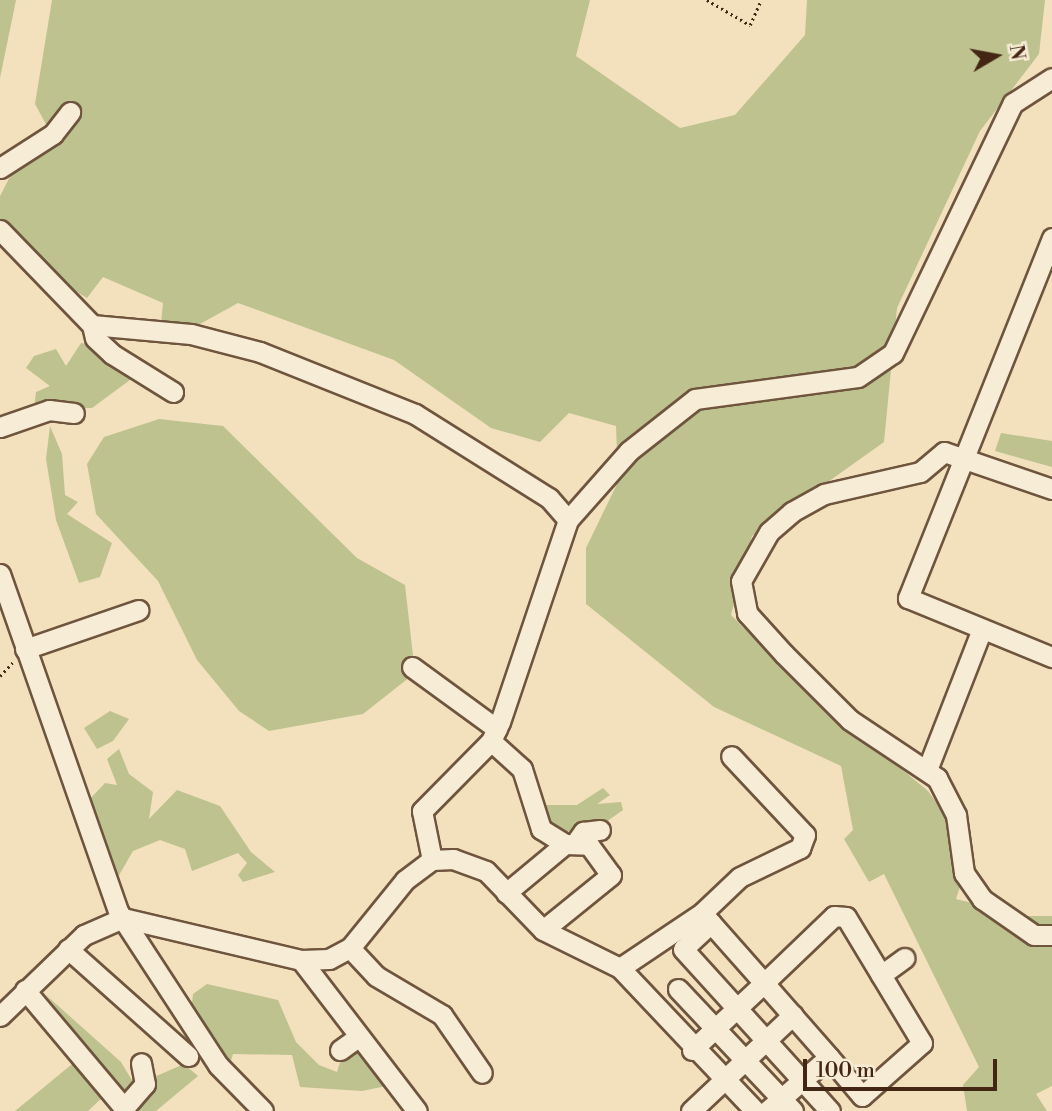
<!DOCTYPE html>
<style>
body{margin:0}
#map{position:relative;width:1052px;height:1111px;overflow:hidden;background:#f3e1be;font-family:"Libre Bodoni",serif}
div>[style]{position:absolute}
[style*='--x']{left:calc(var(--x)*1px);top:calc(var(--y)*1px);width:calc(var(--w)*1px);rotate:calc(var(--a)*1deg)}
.green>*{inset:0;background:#bec28f}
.path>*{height:2.5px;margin-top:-1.25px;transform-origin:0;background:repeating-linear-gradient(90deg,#432613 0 2px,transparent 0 5.5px)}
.roads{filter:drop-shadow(2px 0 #6f553e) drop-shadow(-2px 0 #6f553e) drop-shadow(0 2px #6f553e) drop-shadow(0 -2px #6f553e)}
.minor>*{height:19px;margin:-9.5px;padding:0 9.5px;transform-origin:9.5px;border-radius:9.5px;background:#f7ecd5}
span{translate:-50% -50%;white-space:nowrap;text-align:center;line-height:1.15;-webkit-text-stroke:5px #f7ecd5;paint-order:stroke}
.north{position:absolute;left:961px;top:21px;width:70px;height:70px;-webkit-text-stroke:5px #f7ecd5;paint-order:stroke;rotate:80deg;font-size:19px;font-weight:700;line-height:28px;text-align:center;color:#432613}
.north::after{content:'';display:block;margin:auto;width:24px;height:32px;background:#432613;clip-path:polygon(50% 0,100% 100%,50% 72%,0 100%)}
.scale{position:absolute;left:803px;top:1059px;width:194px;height:32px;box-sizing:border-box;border:4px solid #432613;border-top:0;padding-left:9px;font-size:21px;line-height:24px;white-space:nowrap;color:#432613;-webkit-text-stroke:5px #f7ecd5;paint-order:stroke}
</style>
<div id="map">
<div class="green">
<i style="clip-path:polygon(0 0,16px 0,0 78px)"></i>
<i style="clip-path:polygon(52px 0,590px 0,576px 56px,680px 128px,735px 115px,805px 35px,807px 0,1045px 0,1039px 54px,980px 131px,897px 308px,884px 442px,752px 536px,731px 615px,806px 690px,928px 791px,972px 850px,956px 899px,1024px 916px,1052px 916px,1052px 1086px,1036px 1094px,1047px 1111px,967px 1111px,963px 1085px,979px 1067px,884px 874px,869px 882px,844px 839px,853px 830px,841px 766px,714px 707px,586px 604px,586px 548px,618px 482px,616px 426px,569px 413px,540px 442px,491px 428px,394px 360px,238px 303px,189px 330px,161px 323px,163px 303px,103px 277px,87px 298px,67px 286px,0 221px,0 196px,29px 140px,47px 126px,35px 104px)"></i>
<i style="clip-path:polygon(81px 343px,97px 346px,134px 377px,92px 408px,34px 408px,36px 392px,50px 386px,26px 368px,34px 356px,56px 349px,66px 366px)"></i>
<i style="clip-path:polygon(159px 419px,223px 426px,357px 558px,405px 585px,415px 673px,363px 714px,269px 731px,239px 711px,197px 660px,158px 581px,96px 514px,87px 464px,104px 437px)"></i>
<i style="clip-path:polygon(50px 426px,62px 454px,65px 495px,78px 502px,67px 514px,112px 543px,100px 577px,79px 583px,56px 520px,46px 459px)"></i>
<i style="clip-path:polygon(1001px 433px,1052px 441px,1052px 467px,995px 451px)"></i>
<i style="clip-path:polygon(110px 711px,129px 719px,113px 741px,97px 749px,84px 728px)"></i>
<i style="clip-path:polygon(119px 749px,129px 774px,153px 792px,149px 819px,177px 790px,220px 806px,251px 852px,275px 872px,243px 882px,238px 875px,247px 863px,238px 853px,192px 871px,185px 849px,160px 840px,133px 851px,118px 877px,87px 802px,105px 783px,117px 785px,107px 759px)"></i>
<i style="clip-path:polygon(603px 788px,610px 795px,597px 804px,621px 802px,623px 810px,606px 822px,557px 834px,545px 821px,543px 805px,577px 805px)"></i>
<i style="clip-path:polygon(207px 984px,278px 1000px,296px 1042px,319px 1065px,337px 1072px,343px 1052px,358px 1043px,391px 1085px,362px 1091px,300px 1087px,292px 1055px,233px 1054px,230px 1064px,191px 1012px,193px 994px)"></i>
<i style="clip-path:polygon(46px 995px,121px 1062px,136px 1087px,125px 1095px)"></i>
<i style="clip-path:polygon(77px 1060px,106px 1094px,88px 1111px,15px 1111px)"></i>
<i style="clip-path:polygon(184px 1064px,198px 1076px,156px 1111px,126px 1111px,154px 1077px)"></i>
</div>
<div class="path">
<i style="--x:707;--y:0;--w:50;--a:30.2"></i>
<i style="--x:750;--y:25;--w:27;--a:-66"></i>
<i style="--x:0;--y:676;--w:19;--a:-47"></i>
</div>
<div class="roads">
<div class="minor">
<i style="--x:0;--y:168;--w:63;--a:-32.7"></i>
<i style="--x:53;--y:134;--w:28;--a:-52"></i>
<i style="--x:0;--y:230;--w:132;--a:45.9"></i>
<i style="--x:92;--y:325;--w:99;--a:5.2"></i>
<i style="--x:191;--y:334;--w:71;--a:14.6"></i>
<i style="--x:260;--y:352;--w:167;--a:21.8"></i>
<i style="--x:415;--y:414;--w:158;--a:32.1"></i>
<i style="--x:549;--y:498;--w:29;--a:49"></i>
<i style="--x:1052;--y:238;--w:388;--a:111.8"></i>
<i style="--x:908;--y:598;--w:156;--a:22.3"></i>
<i style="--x:92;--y:325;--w:13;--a:77"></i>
<i style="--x:95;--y:338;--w:23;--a:43"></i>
<i style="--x:112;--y:354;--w:72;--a:31.9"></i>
<i style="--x:0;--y:427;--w:52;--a:-19.1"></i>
<i style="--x:49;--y:410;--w:25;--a:7"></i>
<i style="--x:1052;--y:489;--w:114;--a:-161.1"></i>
<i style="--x:944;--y:452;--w:31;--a:140"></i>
<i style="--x:920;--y:472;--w:98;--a:167.1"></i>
<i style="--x:824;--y:494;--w:37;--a:151"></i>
<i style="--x:792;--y:512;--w:30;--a:139"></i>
<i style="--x:769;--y:532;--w:56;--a:119.7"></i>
<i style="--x:741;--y:581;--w:33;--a:79"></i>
<i style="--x:747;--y:613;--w:55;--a:47.9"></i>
<i style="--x:784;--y:654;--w:93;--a:45"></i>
<i style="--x:850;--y:720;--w:105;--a:33.7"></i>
<i style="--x:937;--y:778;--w:42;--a:62.8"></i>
<i style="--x:956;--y:815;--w:59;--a:82.1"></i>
<i style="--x:964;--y:873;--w:32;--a:55"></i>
<i style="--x:982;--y:899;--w:63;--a:34.7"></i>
<i style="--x:1034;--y:935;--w:18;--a:0"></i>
<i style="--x:0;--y:574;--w:359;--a:70.7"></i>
<i style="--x:119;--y:913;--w:181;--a:56.9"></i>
<i style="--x:218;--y:1065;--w:64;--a:45.6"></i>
<i style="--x:25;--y:649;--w:120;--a:-19"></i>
<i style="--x:412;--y:667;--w:105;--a:36.1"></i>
<i style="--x:491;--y:741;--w:42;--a:42.1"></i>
<i style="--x:522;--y:769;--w:63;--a:72.4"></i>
<i style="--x:541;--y:829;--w:28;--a:32"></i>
<i style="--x:927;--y:770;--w:151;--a:-68.7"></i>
<i style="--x:578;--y:839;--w:9;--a:-54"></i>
<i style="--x:583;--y:832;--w:17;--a:-7"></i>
<i style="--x:432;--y:860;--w:50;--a:-101.5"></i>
<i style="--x:422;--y:811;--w:98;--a:-45.4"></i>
<i style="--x:491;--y:741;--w:21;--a:-65"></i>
<i style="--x:500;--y:722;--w:213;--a:-71.4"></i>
<i style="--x:568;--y:520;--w:92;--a:-48.5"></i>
<i style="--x:629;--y:451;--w:84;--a:-38.2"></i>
<i style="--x:695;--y:399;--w:164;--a:-7.7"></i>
<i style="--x:858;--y:377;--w:42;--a:-34.4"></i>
<i style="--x:893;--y:353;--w:277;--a:-64.4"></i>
<i style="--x:1013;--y:103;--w:46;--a:-32.7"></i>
<i style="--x:506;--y:893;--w:77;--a:-39.7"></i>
<i style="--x:565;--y:844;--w:24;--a:2"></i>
<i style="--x:589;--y:845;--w:37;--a:54"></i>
<i style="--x:611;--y:875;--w:87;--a:141"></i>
<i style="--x:711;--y:923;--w:38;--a:137"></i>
<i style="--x:683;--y:949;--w:219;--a:47.8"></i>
<i style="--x:350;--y:948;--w:38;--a:47"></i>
<i style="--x:376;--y:976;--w:77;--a:30.6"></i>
<i style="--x:442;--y:1015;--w:70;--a:55.4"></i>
<i style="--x:68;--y:949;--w:161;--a:41.7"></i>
<i style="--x:301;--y:960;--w:190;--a:52.5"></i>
<i style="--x:620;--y:968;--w:99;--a:-33.9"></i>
<i style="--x:702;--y:913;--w:52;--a:-43.5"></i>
<i style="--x:740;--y:877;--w:67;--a:-25.8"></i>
<i style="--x:800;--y:848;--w:14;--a:-69"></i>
<i style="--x:805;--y:835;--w:108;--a:-133.1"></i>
<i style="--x:881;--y:975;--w:29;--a:-36"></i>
<i style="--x:678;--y:989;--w:168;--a:46.7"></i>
<i style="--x:25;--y:990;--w:154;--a:50"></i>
<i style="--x:124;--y:1108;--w:32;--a:-49"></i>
<i style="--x:145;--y:1084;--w:21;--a:-101"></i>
<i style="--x:0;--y:1016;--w:117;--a:-44"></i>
<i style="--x:84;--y:935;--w:43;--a:-23.6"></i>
<i style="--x:123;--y:918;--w:183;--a:13.3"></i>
<i style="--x:301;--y:960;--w:28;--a:-2"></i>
<i style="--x:329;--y:959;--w:24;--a:-28"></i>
<i style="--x:350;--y:948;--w:87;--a:-51"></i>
<i style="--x:405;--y:880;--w:34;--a:-37"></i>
<i style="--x:432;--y:860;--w:21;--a:-3"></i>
<i style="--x:453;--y:859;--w:35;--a:20"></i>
<i style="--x:486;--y:871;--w:82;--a:46"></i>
<i style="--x:543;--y:930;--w:86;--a:26.3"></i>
<i style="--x:620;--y:968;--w:197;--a:46.6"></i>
<i style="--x:340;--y:1050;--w:22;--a:-36"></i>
<i style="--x:692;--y:1050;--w:98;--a:-42.9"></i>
<i style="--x:764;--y:983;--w:97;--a:-43.7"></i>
<i style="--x:834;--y:916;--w:12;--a:5"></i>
<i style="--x:846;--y:917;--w:147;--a:58.9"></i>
<i style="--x:922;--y:1043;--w:80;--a:138.5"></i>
<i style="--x:862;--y:1096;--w:51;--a:-130.2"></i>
<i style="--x:829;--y:1057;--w:98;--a:-131.3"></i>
<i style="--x:764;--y:983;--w:80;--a:-131.5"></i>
<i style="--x:711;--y:923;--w:13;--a:-132"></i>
<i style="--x:691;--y:1111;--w:140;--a:-43.3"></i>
<i style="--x:767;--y:1111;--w:82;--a:-41.1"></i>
</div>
</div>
<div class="north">N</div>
<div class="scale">100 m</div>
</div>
